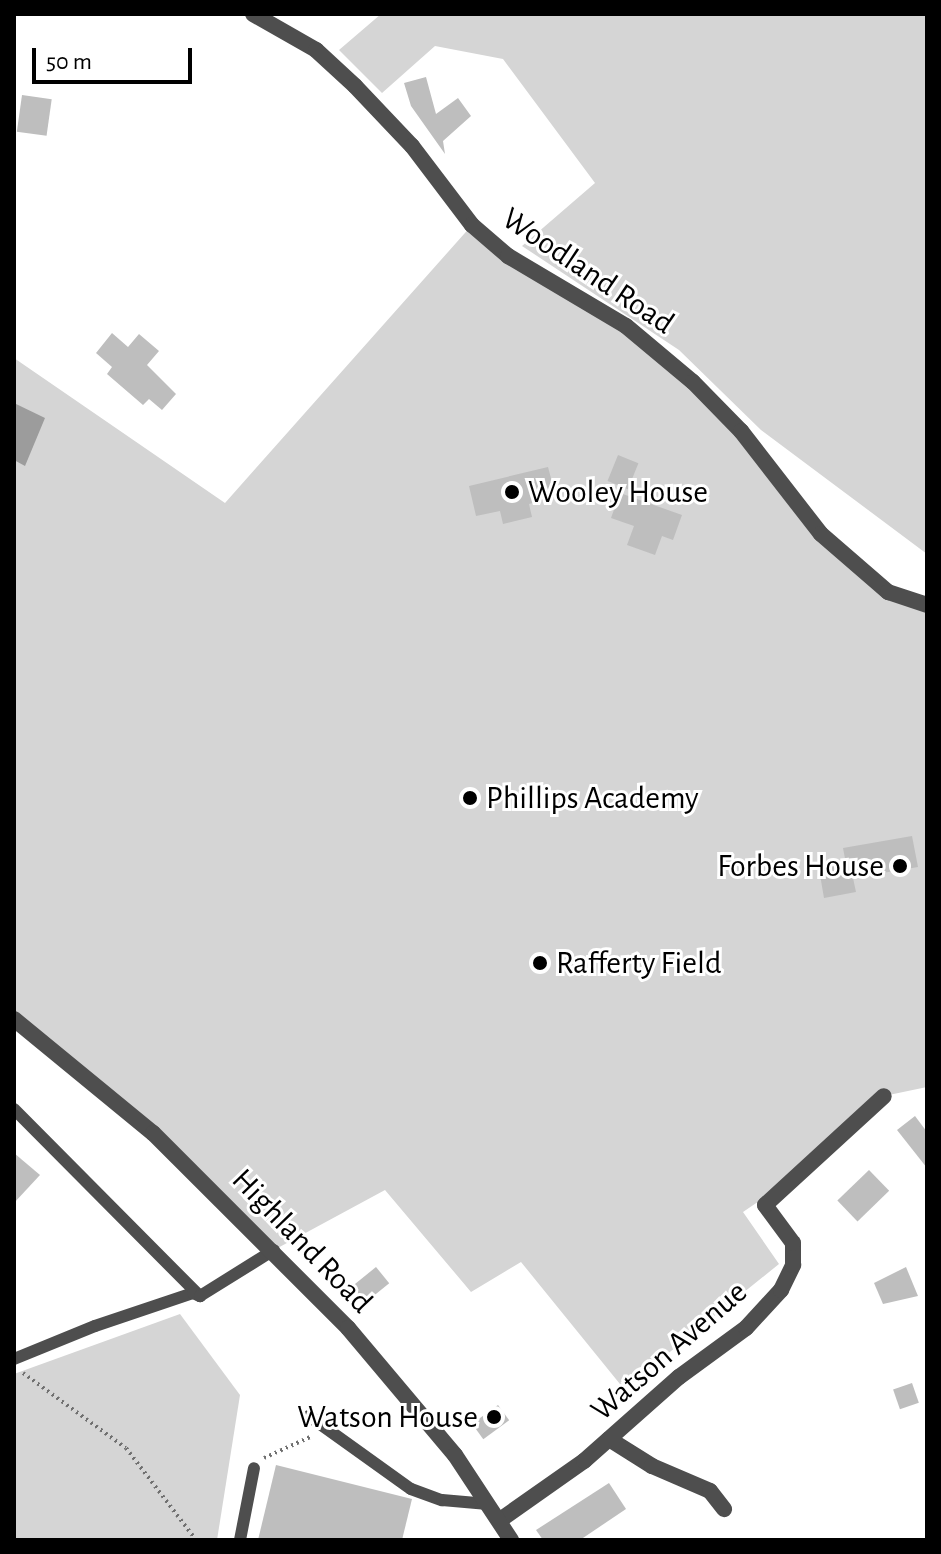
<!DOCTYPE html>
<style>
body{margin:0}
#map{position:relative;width:941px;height:1554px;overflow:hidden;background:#fff;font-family:"Alegreya Sans",sans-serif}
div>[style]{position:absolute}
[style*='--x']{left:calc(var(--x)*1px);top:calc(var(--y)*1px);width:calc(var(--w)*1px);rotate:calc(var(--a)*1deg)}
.green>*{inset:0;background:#d5d5d5}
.water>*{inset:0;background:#9c9c9c}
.building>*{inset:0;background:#bebebe;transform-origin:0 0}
.path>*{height:4px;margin-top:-2px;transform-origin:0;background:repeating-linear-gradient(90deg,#707070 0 2px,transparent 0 6px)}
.service>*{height:12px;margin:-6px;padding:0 6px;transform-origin:6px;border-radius:6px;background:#4e4e4e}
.minor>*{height:16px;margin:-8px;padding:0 8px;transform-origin:8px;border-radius:8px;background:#4e4e4e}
.tertiary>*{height:16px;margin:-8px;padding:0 8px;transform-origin:8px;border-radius:8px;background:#4e4e4e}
.dots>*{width:22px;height:22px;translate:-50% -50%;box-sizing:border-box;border:4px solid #fff;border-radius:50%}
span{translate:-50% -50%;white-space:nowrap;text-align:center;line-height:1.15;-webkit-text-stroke:6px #fff;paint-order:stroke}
.street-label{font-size:32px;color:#000}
.poi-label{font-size:32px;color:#000}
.left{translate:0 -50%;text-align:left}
.right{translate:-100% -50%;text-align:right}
.frame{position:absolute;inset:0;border:16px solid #000;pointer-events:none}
.scale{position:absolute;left:32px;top:48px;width:160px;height:36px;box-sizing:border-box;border:4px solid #000;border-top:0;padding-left:10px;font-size:24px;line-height:28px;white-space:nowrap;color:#000;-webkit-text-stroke:6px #fff;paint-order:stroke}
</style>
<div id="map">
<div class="green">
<i style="clip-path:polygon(381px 14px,927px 14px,927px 554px,761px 430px,679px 350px,522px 246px,595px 183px,503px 59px,435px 46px,382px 93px,339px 50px)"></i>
<i style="clip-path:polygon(472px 225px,674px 365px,821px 534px,888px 592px,927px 606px,927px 1087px,884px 1096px,795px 1177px,743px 1212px,779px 1264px,624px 1389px,521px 1262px,471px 1292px,385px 1190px,274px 1250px,14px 1019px,14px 358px,225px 503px)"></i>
<i style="clip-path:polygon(180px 1314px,240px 1395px,217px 1540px,14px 1540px,14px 1374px)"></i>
</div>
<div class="water">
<i style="clip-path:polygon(14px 403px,45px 418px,25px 466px,14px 460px)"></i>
</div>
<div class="building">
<i style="clip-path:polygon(426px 77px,436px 114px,458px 98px,471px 116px,443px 141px,445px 154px,411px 106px,404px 83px)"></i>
<i style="left:22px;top:95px;width:30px;height:37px;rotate:8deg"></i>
<i style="clip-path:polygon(112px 333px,128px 347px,139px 334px,159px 351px,147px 365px,176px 394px,162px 410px,149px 399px,143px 405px,107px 374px,112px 367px,96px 353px)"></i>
<i style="left:618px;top:455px;width:22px;height:28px;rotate:22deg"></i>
<i style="clip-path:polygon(548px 467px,556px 497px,529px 504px,532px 517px,503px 524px,500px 511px,476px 516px,469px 486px)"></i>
<i style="clip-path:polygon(620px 493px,682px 515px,673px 540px,662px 536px,655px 555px,627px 545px,634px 526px,611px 518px)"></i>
<i style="clip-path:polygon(912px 836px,918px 867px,853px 878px,856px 892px,824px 898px,819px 869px,846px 864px,843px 848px)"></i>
<i style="clip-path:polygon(915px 1116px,927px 1132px,927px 1168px,897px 1130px)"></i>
<i style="clip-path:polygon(14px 1153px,40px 1175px,14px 1203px)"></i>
<i style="left:869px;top:1170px;width:29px;height:44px;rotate:46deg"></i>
<i style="left:376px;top:1267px;width:21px;height:31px;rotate:51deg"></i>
<i style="clip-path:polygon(906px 1267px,918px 1296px,883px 1304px,874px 1283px)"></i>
<i style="left:912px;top:1383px;width:21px;height:20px;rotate:71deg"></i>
<i style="left:498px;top:1405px;width:19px;height:32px;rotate:54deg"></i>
<i style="clip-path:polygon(276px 1465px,412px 1499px,402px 1540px,258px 1540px)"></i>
<i style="clip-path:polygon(609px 1483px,626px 1509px,580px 1540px,543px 1540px,536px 1530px)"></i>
</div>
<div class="path">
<i style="--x:23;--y:1373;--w:127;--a:36.1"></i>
<i style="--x:126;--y:1448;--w:116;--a:52.7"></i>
<i style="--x:264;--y:1458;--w:51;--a:-24.5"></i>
</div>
<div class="service">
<i style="--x:14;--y:1109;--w:264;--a:45.2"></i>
<i style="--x:14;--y:1359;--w:87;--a:-22.2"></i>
<i style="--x:95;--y:1326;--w:103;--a:-18.6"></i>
<i style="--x:193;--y:1293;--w:8;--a:23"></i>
<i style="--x:200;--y:1296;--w:87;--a:-31.9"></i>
<i style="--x:309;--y:1416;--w:125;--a:35.6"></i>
<i style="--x:411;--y:1489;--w:33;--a:20"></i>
<i style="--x:442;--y:1500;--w:46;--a:5"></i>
<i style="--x:240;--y:1540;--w:73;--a:-79"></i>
</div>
<div class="minor">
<i style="--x:253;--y:14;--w:73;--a:29.7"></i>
<i style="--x:316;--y:50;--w:53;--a:42.7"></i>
<i style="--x:355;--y:86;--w:83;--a:46.5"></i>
<i style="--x:412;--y:146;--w:99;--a:52.8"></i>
<i style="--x:472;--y:225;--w:48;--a:40.7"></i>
<i style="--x:508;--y:256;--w:137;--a:30.7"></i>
<i style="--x:626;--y:326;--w:87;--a:39.9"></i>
<i style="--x:693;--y:382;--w:69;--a:45.6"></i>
<i style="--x:741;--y:431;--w:130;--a:52.2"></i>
<i style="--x:821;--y:534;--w:89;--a:40.9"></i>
<i style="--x:888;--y:592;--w:41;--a:18.4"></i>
<i style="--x:609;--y:1439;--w:51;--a:32.1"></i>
<i style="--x:652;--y:1466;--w:63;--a:23.3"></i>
<i style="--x:710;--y:1491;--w:23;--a:52"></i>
<i style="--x:500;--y:1520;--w:103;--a:-35.1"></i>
<i style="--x:584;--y:1461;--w:127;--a:-41.5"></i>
<i style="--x:679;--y:1377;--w:83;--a:-36.2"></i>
<i style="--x:746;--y:1328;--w:52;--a:-47.4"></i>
<i style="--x:781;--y:1290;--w:28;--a:-64"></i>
<i style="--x:793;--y:1265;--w:22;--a:-90"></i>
<i style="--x:793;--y:1243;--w:47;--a:-126.4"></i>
<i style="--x:765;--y:1205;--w:161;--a:-42.5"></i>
</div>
<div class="tertiary">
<i style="--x:14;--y:1019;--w:180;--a:39.4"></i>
<i style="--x:153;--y:1133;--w:276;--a:45"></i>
<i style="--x:348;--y:1328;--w:166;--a:49.9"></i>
<i style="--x:455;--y:1455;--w:102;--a:56.6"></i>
</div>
<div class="dots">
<i style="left:512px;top:492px;background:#000"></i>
<i style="left:470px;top:798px;background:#000"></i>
<i style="left:900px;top:866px;background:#000"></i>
<i style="left:540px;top:963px;background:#000"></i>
<i style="left:494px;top:1417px;background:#000"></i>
</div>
<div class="street-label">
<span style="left:588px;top:271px;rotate:34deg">Woodland Road</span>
<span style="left:302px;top:1241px;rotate:46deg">Highland Road</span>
<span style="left:669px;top:1351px;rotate:-41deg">Watson Avenue</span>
</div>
<div class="poi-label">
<span class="left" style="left:528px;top:492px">Wooley House</span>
<span class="left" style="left:486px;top:798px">Phillips Academy</span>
<span class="right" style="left:884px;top:866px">Forbes House</span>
<span class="left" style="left:556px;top:963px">Rafferty Field</span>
<span class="right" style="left:478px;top:1417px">Watson House</span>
</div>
<div class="frame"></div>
<div class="scale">50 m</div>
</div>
